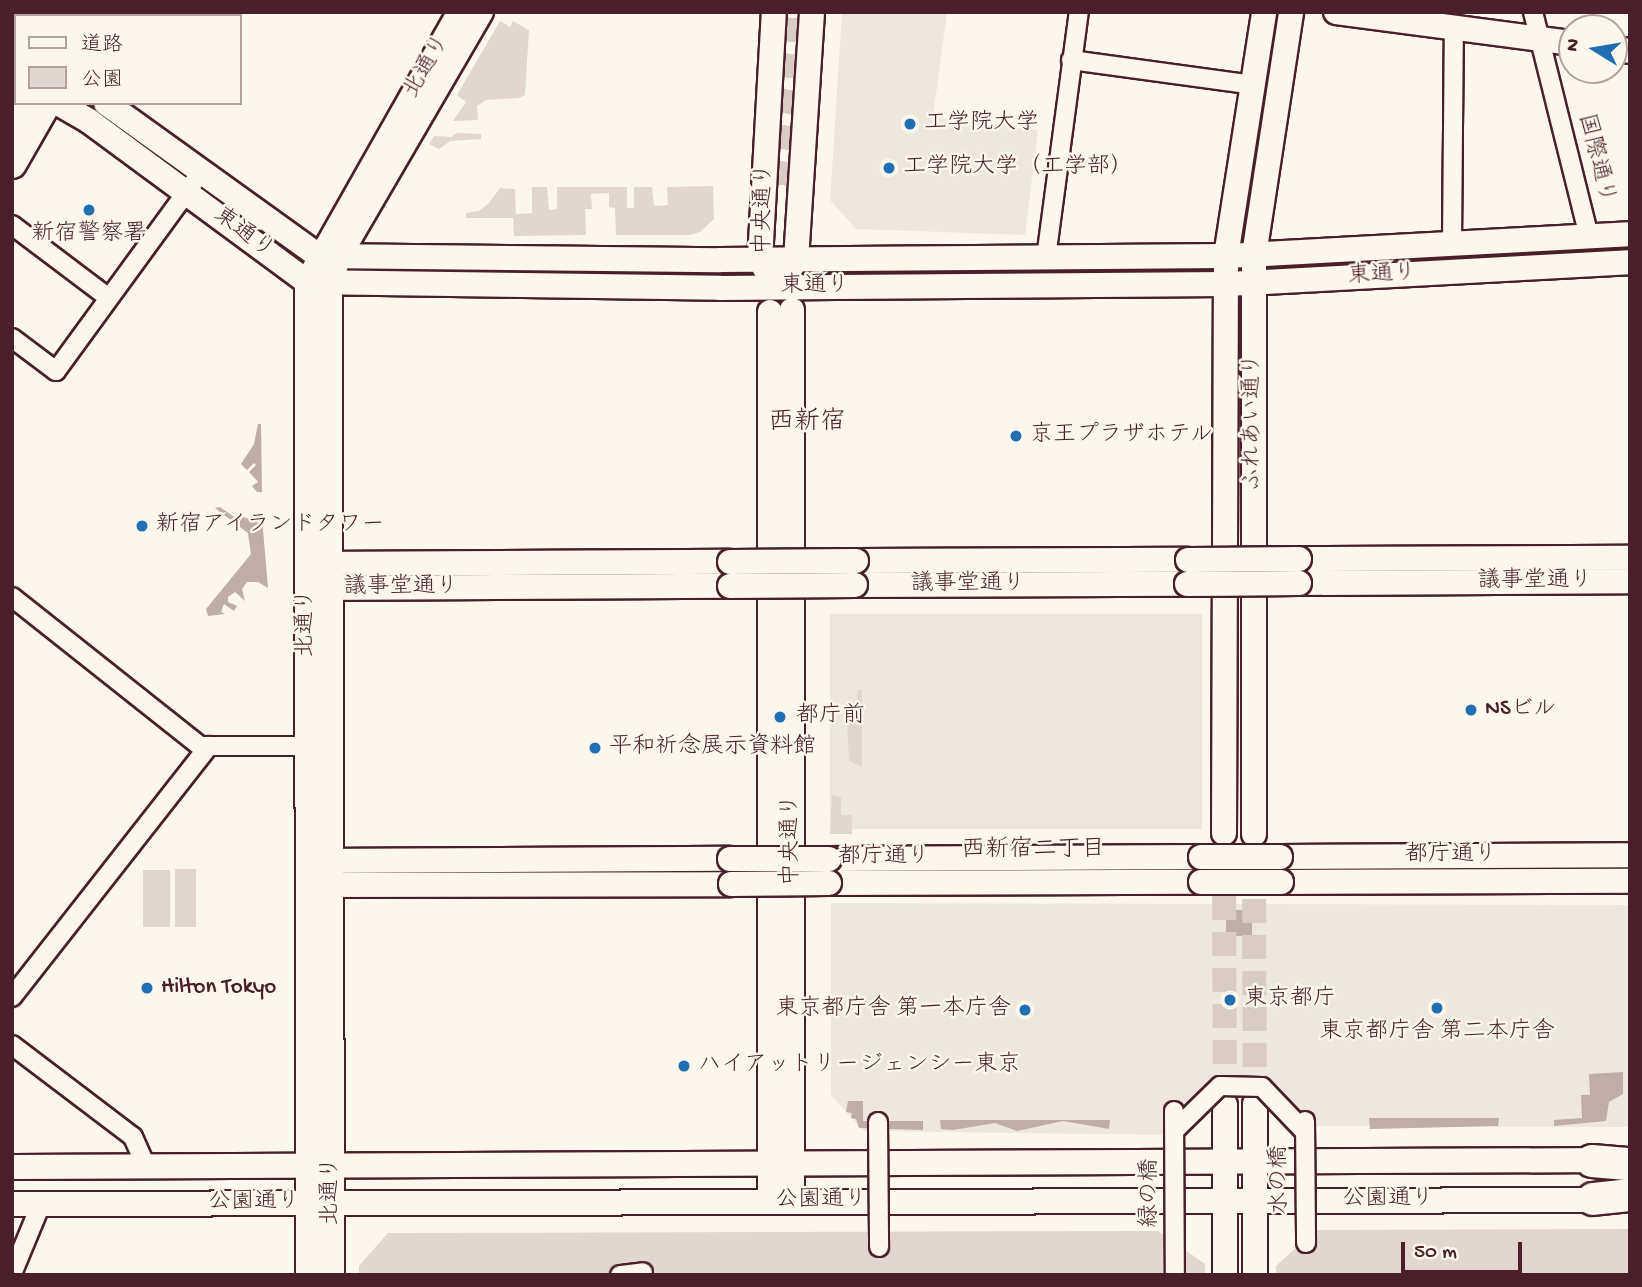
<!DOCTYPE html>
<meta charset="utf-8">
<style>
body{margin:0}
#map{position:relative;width:1642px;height:1287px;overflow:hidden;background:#fbf7ec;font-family:"Gochi Hand","Klee One",sans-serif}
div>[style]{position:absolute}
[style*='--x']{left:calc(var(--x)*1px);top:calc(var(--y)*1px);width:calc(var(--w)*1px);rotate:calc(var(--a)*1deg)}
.built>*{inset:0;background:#eee7de;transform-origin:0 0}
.green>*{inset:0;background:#e2d7d0;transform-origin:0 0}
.water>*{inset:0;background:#bfadaa;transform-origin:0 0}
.secondary-tunnel>*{height:24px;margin-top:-12px;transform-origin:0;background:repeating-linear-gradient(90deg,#d8ccc5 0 24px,transparent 0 36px)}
.roads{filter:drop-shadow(2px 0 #4a1f2b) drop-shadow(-2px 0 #4a1f2b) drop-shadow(0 2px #4a1f2b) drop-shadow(0 -2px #4a1f2b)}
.street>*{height:18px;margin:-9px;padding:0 9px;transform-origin:9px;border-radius:9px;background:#fbf7ec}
.secondary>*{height:24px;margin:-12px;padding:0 12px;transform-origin:12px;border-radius:12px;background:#fbf7ec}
.primary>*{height:28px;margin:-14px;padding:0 14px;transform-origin:14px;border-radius:14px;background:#fbf7ec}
.highway>*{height:32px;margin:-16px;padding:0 16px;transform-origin:16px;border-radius:16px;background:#fbf7ec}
.bridges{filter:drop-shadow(2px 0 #4a1f2b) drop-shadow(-2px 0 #4a1f2b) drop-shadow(0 2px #4a1f2b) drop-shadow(0 -2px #4a1f2b)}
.street-bridge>*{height:18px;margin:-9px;padding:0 9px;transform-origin:9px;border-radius:9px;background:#fbf7ec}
.secondary-bridge>*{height:24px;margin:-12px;padding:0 12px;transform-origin:12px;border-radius:12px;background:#fbf7ec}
.dots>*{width:19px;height:19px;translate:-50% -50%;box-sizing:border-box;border:4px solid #fbf7ec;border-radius:50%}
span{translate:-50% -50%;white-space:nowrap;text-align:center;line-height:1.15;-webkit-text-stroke:5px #fbf7ec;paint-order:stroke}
.street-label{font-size:23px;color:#4a1f2b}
.poi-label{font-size:23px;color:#4a1f2b}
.left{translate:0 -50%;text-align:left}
.right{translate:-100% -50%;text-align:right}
.neighbourhood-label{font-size:24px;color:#4a1f2b}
.quarter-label{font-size:26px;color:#4a1f2b}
.frame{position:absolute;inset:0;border:14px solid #4a1f2b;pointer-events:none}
.legend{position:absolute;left:14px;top:14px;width:228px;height:91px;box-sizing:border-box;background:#fbf7ec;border:2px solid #b4a19f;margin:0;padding:9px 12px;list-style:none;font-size:21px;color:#4a1f2b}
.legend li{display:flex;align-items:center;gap:14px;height:35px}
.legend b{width:35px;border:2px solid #b4a19f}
.north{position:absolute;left:1558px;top:14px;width:70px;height:70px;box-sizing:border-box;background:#fbf7ec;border:2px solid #b4a19f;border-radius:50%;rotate:281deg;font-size:19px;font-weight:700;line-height:28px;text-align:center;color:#4a1f2b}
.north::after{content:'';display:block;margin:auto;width:24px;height:32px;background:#1f6fb2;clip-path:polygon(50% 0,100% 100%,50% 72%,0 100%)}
.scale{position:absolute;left:1401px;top:1242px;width:121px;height:32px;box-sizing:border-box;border:4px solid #4a1f2b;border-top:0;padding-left:9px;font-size:21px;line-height:24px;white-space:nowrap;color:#4a1f2b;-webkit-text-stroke:5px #fbf7ec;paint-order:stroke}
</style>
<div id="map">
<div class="built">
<i style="clip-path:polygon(842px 12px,947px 12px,933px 117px,1038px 130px,1025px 235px,856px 229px,830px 200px)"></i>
<i style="left:1202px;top:614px;width:215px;height:372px;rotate:90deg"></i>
<i style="clip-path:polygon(831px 903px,1627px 905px,1630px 910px,1630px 1127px,1296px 1126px,1262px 1091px,1218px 1091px,1169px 1135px,864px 1131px,831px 1095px)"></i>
</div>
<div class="green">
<i style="clip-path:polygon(500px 21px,510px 27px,513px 21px,529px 30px,525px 95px,519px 98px,486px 100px,477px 106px,478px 120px,453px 121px,466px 102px,457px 95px)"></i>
<i style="clip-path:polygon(457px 133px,481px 134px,481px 139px,450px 141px,439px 149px,429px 144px,434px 136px,451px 137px)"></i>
<i style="clip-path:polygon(713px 186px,714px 219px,700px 232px,690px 235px,616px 235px,615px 208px,609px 207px,609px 193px,591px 194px,592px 209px,585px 209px,586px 235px,514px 236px,513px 218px,466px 218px,466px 213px,479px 211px,488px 204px,500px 188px,515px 189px,516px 214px,532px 213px,532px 187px,547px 187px,549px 210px,557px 209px,557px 187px,627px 187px,627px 208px,634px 208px,634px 187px,652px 187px,654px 206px,668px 205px,667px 187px)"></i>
<i style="clip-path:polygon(857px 690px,862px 690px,862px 767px,849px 761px,847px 723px,857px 723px)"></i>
<i style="clip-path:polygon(832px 795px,841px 797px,841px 815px,852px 815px,852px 834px,830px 834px)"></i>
<i style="left:196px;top:869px;width:58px;height:21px;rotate:90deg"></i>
<i style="left:143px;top:870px;width:27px;height:57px"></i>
<i style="clip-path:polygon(1630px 1229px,1630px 1275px,1276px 1275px,1276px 1266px,1315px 1230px)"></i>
<i style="clip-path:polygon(1158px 1231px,1205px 1264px,1205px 1275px,359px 1275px,359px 1266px,388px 1233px)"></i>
</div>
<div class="water">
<i style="clip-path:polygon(258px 424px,261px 424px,262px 492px,257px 492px,252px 486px,258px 482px,249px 472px,256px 465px,254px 463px,247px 470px,241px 464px,254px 444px)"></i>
<i style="clip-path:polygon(220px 507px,240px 521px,243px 517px,254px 521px,256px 515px,262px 518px,268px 588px,258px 582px,247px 582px,242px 589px,245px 601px,235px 592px,228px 597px,228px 602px,237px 606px,234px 611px,224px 604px,221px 612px,225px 614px,208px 616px,206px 609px,251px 554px,248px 533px,215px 508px)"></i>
<i style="left:1252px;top:910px;width:26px;height:26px;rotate:90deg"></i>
<i style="clip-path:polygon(1623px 1072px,1623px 1094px,1609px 1102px,1606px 1121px,1554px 1126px,1554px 1120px,1582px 1118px,1581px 1095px,1590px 1095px,1589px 1074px)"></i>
<i style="clip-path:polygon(848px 1101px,863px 1101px,863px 1121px,923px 1121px,923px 1130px,859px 1128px,856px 1119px,851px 1118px,852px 1113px,846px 1112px)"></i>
<i style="clip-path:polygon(1369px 1118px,1499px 1118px,1498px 1126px,1370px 1129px)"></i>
<i style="clip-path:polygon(940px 1120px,1110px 1120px,1109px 1129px,1063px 1121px,1017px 1131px,995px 1123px,953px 1130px,941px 1129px)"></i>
</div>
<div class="secondary-tunnel">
<i style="--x:776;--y:185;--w:173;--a:-86.4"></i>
<i style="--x:1224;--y:860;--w:245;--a:89.8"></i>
<i style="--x:1254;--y:863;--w:241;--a:89.8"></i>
</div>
<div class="roads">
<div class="street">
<i style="--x:1533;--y:12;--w:231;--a:76"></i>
<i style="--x:1071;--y:60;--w:184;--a:7.8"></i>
<i style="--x:12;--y:82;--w:4;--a:27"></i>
<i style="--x:12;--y:225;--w:121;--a:37"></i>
<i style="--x:1452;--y:244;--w:217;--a:-89.5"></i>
<i style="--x:1046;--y:258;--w:248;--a:-82.4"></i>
<i style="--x:12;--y:338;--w:55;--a:36.9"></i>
<i style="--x:56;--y:371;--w:233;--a:-53.9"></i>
<i style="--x:12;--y:597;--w:240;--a:38.4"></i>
<i style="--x:200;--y:746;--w:107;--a:0"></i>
<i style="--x:12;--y:997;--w:319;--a:-51.9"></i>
<i style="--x:12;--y:1045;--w:152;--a:37.2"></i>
<i style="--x:133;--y:1137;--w:32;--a:66"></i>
<i style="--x:12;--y:1274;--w:76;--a:-67.5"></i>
<i style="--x:620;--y:1275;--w:23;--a:-7"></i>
</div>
<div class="secondary">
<i style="--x:1336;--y:12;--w:238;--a:7.5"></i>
<i style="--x:1614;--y:49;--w:16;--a:7"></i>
<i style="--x:58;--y:103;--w:36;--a:30"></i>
<i style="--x:89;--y:121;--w:271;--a:36.4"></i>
<i style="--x:307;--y:282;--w:413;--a:0.8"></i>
<i style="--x:720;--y:288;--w:506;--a:-0.45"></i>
<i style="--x:1226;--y:284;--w:405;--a:-3.1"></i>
<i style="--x:106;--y:103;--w:262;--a:35.7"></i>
<i style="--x:319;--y:256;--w:401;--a:0.6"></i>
<i style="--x:720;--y:260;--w:506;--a:-0.45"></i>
<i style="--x:1226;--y:256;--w:405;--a:-3.1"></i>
<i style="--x:767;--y:272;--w:14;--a:-120"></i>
<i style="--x:760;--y:260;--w:248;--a:-86.8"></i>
<i style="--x:787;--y:273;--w:16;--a:-55"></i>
<i style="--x:796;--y:260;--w:249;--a:-86.3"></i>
<i style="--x:1299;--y:559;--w:331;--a:-0.2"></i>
<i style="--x:856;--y:561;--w:332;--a:-0.2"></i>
<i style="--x:315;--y:564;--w:415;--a:-0.3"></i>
<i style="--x:1299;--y:583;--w:331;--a:-0.3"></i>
<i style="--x:855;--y:585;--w:332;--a:-0.2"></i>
<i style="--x:314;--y:588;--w:416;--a:-0.3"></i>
<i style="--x:1224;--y:833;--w:577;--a:-89.8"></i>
<i style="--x:1226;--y:256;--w:247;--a:-81.1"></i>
<i style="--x:1254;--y:834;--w:579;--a:-90"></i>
<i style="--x:1254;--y:255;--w:246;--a:-81.3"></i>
<i style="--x:1280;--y:857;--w:350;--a:-0.3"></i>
<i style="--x:829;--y:859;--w:372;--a:-0.3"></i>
<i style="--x:315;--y:861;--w:415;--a:-0.3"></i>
<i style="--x:1281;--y:882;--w:349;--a:-0.2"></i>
<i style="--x:829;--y:883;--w:372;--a:-0.2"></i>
<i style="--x:315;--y:885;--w:416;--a:-0.1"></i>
<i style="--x:1255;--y:1104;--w:171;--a:90"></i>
<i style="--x:1225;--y:1105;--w:170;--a:90"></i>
<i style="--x:12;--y:1167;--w:1596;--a:-0.25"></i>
<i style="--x:770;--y:1202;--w:890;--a:-90"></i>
<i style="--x:792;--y:1202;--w:892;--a:-90"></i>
<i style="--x:12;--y:1204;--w:1600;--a:-0.14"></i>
<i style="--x:308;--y:1275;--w:993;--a:-90.06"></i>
<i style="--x:307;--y:282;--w:310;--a:-60.5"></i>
<i style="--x:332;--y:1275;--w:992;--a:-90.12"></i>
<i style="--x:330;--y:283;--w:28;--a:-72"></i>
<i style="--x:339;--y:256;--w:282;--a:-59.8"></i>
</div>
<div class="primary">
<i style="--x:73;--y:16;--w:5;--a:-53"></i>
<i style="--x:98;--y:16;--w:4;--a:-63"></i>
<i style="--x:12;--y:122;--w:21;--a:-62"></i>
<i style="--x:12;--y:164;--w:70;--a:-60.2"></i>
</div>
<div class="highway">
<i style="--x:1592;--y:1161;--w:38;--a:5"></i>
<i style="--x:1593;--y:1199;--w:37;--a:-6"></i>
</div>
</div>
<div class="bridges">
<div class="street-bridge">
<i style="--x:1174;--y:1111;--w:164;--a:89.7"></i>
<i style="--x:1305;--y:1121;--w:122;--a:89.5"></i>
<i style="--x:878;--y:1122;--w:125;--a:89.5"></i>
<i style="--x:1175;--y:1130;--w:63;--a:-44.4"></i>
<i style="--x:1220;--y:1086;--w:42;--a:1.4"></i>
<i style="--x:1262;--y:1087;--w:62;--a:46.3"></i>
</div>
<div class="secondary-bridge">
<i style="--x:1188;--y:560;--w:111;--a:-0.5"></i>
<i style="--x:730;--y:562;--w:126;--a:-0.5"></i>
<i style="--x:1187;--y:584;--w:112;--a:-0.5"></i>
<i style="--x:730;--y:586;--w:125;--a:-0.5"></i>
<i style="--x:1201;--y:857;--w:79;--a:0"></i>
<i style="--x:730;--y:859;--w:99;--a:0"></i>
<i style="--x:1201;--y:882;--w:80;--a:0"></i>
<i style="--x:731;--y:884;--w:98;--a:-0.6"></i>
</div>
</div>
<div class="dots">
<i style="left:910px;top:124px;background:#1f6fb2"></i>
<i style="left:889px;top:168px;background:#1f6fb2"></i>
<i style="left:89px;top:210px;background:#1f6fb2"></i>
<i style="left:1016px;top:436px;background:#1f6fb2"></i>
<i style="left:142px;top:526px;background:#1f6fb2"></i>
<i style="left:1471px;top:710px;background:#1f6fb2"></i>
<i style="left:780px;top:717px;background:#1f6fb2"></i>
<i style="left:595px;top:748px;background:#1f6fb2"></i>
<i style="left:147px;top:988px;background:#1f6fb2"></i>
<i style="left:1230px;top:1000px;background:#1f6fb2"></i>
<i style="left:1437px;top:1008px;background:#1f6fb2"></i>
<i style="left:1025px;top:1010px;background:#1f6fb2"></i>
<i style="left:684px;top:1066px;background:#1f6fb2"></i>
</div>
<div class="street-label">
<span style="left:428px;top:67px;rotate:-60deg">北通り</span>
<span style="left:1595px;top:159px;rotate:76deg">国際通り</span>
<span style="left:765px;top:209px;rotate:-89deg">中央通り</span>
<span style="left:243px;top:234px;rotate:37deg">東通り</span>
<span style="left:1382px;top:276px;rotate:-3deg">東通り</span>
<span style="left:815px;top:287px">東通り</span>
<span style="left:1254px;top:422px;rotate:-90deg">ふれあい通り</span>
<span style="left:1535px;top:582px">議事堂通り</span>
<span style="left:968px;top:585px">議事堂通り</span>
<span style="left:401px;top:588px">議事堂通り</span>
<span style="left:307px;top:623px;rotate:-90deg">北通り</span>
<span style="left:792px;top:840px;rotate:-90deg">中央通り</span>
<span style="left:1451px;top:856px">都庁通り</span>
<span style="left:884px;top:858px">都庁通り</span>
<span style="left:1281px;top:1180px;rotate:-91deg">水の橋</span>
<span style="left:332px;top:1191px;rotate:-90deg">北通り</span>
<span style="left:1151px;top:1193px;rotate:-90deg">緑の橋</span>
<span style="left:1388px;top:1200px">公園通り</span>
<span style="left:821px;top:1201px">公園通り</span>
<span style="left:254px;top:1203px">公園通り</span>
</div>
<div class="poi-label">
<span class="left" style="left:924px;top:124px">工学院大学</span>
<span class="left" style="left:903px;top:168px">工学院大学（工学部）</span>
<span style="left:89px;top:235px">新宿警察署</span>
<span class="left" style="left:1030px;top:436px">京王プラザホテル</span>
<span class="left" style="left:156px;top:526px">新宿アイランドタワー</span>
<span class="left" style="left:1485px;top:710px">NSビル</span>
<span class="left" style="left:796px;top:717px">都庁前</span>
<span class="left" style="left:609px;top:748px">平和祈念展示資料館</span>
<span class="left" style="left:161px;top:988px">Hilton Tokyo</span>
<span class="left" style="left:1244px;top:1000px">東京都庁</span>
<span class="right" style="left:1011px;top:1010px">東京都庁舎 第一本庁舎</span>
<span style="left:1437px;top:1033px">東京都庁舎 第二本庁舎</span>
<span class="left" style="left:698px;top:1066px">ハイアットリージェンシー東京</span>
</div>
<div class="neighbourhood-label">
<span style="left:1033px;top:851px">西新宿二丁目</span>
</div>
<div class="quarter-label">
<span style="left:807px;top:424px">西新宿</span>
</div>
<div class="frame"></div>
<ul class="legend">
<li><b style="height:9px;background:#fbf7ec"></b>道路</li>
<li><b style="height:19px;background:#e2d7d0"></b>公園</li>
</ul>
<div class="north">N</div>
<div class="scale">50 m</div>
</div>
